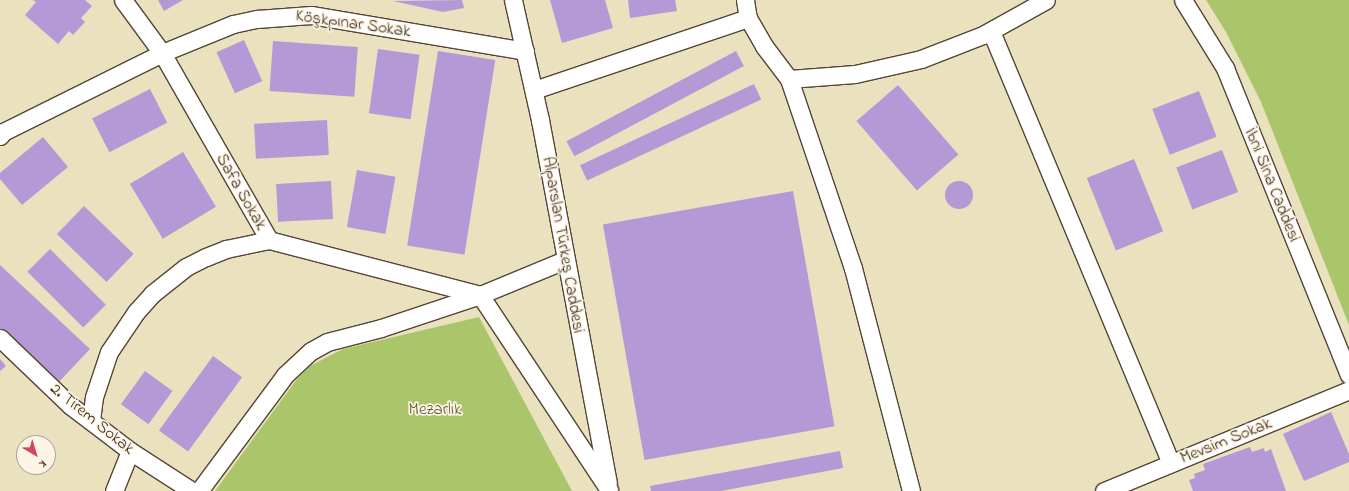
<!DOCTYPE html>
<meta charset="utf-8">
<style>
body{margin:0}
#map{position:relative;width:1349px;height:491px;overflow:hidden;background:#eae1be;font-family:"Indie Flower",sans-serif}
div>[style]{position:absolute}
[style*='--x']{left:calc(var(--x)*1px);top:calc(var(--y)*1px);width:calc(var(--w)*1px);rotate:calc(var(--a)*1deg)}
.green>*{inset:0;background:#abc56b}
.building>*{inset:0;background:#b599d6;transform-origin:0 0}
.round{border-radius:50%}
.roads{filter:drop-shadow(1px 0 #554536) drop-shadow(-1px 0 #554536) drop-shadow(0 1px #554536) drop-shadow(0 -1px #554536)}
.street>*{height:17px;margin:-8.5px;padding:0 8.5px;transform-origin:8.5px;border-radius:8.5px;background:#fff}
span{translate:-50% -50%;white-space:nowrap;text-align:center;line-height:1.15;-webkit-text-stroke:3.5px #fcf5e5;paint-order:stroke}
.street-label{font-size:17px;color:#3b2a1e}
.park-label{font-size:17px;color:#5d5835}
.north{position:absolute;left:16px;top:435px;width:40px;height:40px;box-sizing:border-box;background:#fcf5e5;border:1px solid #afa495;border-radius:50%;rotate:142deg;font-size:11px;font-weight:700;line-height:16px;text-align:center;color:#3b2a1e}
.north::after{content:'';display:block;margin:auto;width:14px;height:18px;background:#d1495b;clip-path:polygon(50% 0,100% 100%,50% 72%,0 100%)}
</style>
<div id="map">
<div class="green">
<i style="clip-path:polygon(1206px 0,1349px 0,1349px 325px,1261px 102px,1226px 32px)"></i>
<i style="clip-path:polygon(479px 317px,572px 491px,215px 491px,297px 379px,310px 366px,343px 349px)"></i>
</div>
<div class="building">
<i style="clip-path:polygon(33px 0,85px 0,92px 6px,81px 18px,85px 22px,73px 35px,69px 31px,58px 44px,25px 15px,36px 2px)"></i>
<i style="clip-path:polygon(158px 0,183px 0,164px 11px)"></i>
<i style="clip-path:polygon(462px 0,464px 8px,443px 12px,393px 1px)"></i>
<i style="clip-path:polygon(550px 0,605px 0,613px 28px,562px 43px)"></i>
<i style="clip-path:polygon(628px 0,675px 0,677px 11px,630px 18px)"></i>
<i style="left:244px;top:40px;width:45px;height:30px;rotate:66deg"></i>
<i style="left:273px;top:41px;width:85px;height:50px;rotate:4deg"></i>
<i style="left:378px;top:49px;width:42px;height:65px;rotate:8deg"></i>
<i style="left:438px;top:51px;width:58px;height:197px;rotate:9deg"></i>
<i style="left:736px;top:51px;width:17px;height:192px;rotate:62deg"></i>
<i style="left:754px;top:84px;width:17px;height:192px;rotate:65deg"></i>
<i style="left:898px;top:85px;width:92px;height:55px;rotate:49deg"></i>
<i style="left:150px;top:89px;width:38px;height:65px;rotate:63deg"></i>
<i style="left:1199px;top:91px;width:49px;height:50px;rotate:69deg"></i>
<i style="left:327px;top:120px;width:35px;height:73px;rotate:87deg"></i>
<i style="clip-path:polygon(43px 137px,68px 167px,22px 205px,0 179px,0 173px)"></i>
<i style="left:1222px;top:150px;width:45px;height:49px;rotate:69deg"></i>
<i style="left:183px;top:152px;width:64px;height:62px;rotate:59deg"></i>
<i style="left:1134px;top:159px;width:78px;height:51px;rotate:68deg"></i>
<i style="left:357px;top:170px;width:39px;height:58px;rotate:10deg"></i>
<i style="left:331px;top:181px;width:38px;height:55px;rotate:87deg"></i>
<i class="round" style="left:945px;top:181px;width:28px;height:28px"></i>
<i style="left:793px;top:191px;width:239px;height:193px;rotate:80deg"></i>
<i style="left:84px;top:206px;width:69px;height:39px;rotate:44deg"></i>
<i style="left:50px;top:249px;width:79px;height:32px;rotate:45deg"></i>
<i style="clip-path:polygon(0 265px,90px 349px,57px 384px,0 331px)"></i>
<i style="left:213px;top:356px;width:36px;height:92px;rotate:36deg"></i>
<i style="clip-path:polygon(0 359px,6px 366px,0 371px)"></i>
<i style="left:145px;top:371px;width:34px;height:41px;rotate:36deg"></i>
<i style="clip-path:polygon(1331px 412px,1349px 454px,1349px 462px,1304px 481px,1283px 434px)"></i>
<i style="clip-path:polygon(1250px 447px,1252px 452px,1264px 448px,1265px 452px,1271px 449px,1286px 491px,1193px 491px,1189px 480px,1195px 478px,1194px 474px,1205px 470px,1203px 464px)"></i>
<i style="clip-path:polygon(840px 451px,843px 468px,721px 491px,651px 491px,650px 486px)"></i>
</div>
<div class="roads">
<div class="street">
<i style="--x:123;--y:0;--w:66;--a:53.7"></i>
<i style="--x:162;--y:53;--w:215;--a:60.2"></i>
<i style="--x:269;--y:240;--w:218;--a:14.6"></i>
<i style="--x:480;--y:295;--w:234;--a:56.5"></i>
<i style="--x:513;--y:0;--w:123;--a:77.3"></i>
<i style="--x:540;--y:120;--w:369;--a:79.4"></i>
<i style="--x:745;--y:0;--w:18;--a:81"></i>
<i style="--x:748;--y:18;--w:32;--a:60"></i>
<i style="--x:764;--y:46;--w:41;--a:52.9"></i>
<i style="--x:789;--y:79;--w:200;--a:71.3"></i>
<i style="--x:853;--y:268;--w:230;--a:75.4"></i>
<i style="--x:1183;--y:0;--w:80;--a:58.3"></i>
<i style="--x:1225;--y:68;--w:331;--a:68"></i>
<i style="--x:991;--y:31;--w:468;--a:67.4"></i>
<i style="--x:789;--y:79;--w:66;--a:-4.3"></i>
<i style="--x:855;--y:74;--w:68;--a:-12.8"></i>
<i style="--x:921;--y:59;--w:66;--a:-21.2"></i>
<i style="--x:983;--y:35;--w:72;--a:-29.1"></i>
<i style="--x:534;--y:90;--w:226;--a:-18.6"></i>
<i style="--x:0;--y:136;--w:5;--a:-53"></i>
<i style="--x:3;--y:132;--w:178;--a:-26.4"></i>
<i style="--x:162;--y:53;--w:77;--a:-22.2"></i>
<i style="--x:233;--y:24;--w:25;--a:-12"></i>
<i style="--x:257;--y:19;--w:54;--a:-4.2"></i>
<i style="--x:311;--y:15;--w:217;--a:9.5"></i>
<i style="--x:0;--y:338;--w:98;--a:43.8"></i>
<i style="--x:71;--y:406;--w:74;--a:37.3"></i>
<i style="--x:130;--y:451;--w:74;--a:32.8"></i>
<i style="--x:91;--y:421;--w:24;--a:-83"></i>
<i style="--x:94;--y:397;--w:47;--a:-71.6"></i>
<i style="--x:109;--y:352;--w:48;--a:-56"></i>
<i style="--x:136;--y:312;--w:24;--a:-48"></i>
<i style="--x:152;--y:294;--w:43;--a:-38.5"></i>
<i style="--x:186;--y:267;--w:22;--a:-27"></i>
<i style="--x:206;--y:257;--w:22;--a:-22"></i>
<i style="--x:226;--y:249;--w:44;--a:-11.8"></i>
<i style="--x:114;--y:491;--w:43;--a:-68.2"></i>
<i style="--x:199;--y:491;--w:144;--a:-53.4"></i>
<i style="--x:285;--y:375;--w:35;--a:-43"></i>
<i style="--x:311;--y:351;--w:18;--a:-29"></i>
<i style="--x:327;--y:342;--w:56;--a:-14.5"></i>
<i style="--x:381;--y:328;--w:104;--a:-18.4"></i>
<i style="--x:480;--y:295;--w:92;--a:-22.4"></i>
<i style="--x:1104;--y:491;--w:265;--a:-22.4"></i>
</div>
</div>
<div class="street-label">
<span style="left:353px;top:24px;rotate:8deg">Köşkpınar Sokak</span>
<span style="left:1272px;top:185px;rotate:68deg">İbni Sina Caddesi</span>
<span style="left:241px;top:192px;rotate:60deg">Safa Sokak</span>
<span style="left:563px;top:245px;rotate:80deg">Alparslan Türkeş Caddesi</span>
<span style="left:92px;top:419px;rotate:39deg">2. Tirem Sokak</span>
<span style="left:1226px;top:441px;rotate:-22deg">Mevsim Sokak</span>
</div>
<div class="park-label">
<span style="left:435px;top:410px">Mezarlık</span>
</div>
<div class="north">K</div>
</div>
